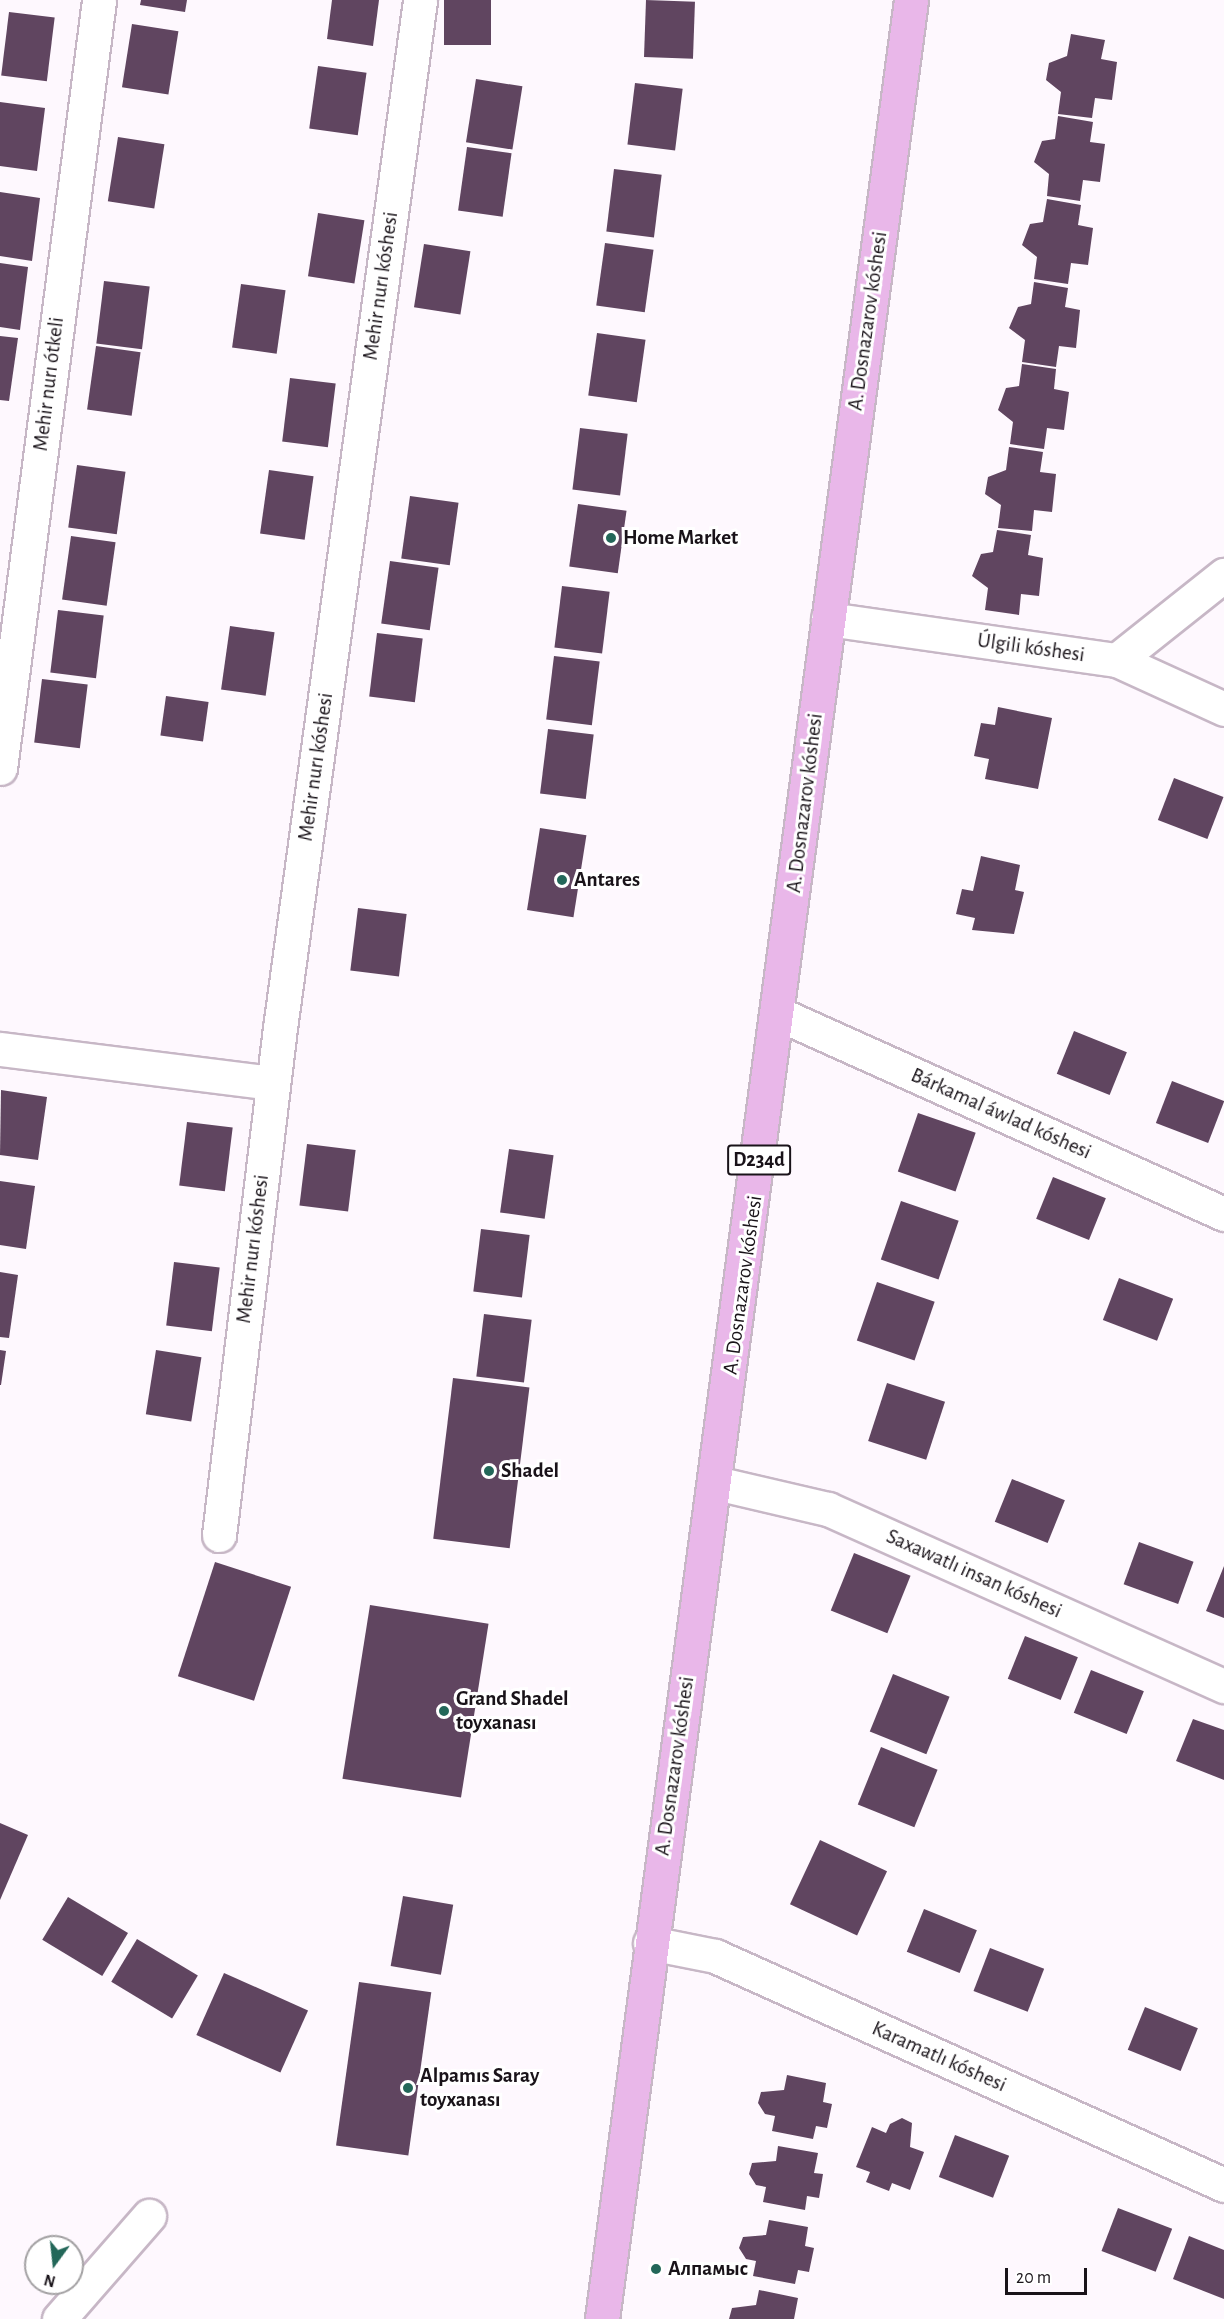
<!DOCTYPE html>
<meta charset="utf-8">
<style>
body{margin:0}
#map{position:relative;width:1224px;height:2319px;overflow:hidden;background:#fef8fe;font-family:"Alegreya Sans",sans-serif}
div>[style]{position:absolute}
[style*='--x']{left:calc(var(--x)*1px);top:calc(var(--y)*1px);width:calc(var(--w)*1px);rotate:calc(var(--a)*1deg)}
.building>*{inset:0;background:#604560;transform-origin:0 0}
.roads{filter:drop-shadow(2px 0 #c7b7c6) drop-shadow(-2px 0 #c7b7c6) drop-shadow(0 2px #c7b7c6) drop-shadow(0 -2px #c7b7c6)}
.minor>*{height:33px;margin:-16.5px;padding:0 16.5px;transform-origin:16.5px;border-radius:16.5px;background:#fff}
.major>*{height:33px;margin:-16.5px;padding:0 16.5px;transform-origin:16.5px;border-radius:16.5px;background:#e9b7e9}
.dots>*{width:16px;height:16px;translate:-50% -50%;box-sizing:border-box;border:3px solid #fff;border-radius:50%}
span{translate:-50% -50%;white-space:nowrap;text-align:center;line-height:1.15;-webkit-text-stroke:6px #fff;paint-order:stroke}
.shield-label span{padding:2px 4px;background:#fff;border:2px solid;border-radius:4px;-webkit-text-stroke-width:0}
.shield-label{font-size:20px;color:#191319;font-weight:700}
.street-label{font-size:21px;color:#191319}
.poi-label{font-size:21px;color:#191319;font-weight:700}
.left{translate:0 -50%;text-align:left}
.north{position:absolute;left:24px;top:2235px;width:60px;height:60px;box-sizing:border-box;background:#fff;border:2px solid #a3a1a3;border-radius:50%;rotate:195deg;font-size:16px;font-weight:700;line-height:24px;text-align:center;color:#191319}
.north::after{content:'';display:block;margin:auto;width:21px;height:27px;background:#236759;clip-path:polygon(50% 0,100% 100%,50% 72%,0 100%)}
.scale{position:absolute;left:1005px;top:2268px;width:82px;height:27px;box-sizing:border-box;border:3px solid #191319;border-top:0;padding-left:8px;font-size:18px;line-height:21px;white-space:nowrap;color:#191319;-webkit-text-stroke:4px #fff;paint-order:stroke}
</style>
<div id="map">
<div class="building">
<i style="clip-path:polygon(141px 0,187px 0,185px 12px,140px 5px)"></i>
<i style="clip-path:polygon(332px 0,379px 0,373px 46px,327px 39px)"></i>
<i style="left:444px;top:0;width:47px;height:45px"></i>
<i style="left:646px;top:0;width:49px;height:57px;rotate:2deg"></i>
<i style="left:9px;top:12px;width:46px;height:64px;rotate:7deg"></i>
<i style="left:132px;top:24px;width:47px;height:64px;rotate:9deg"></i>
<i style="clip-path:polygon(1071px 34px,1105px 40px,1101px 59px,1117px 62px,1112px 100px,1095px 98px,1092px 118px,1058px 114px,1061px 92px,1046px 80px,1049px 63px,1067px 56px)"></i>
<i style="left:318px;top:66px;width:49px;height:63px;rotate:8deg"></i>
<i style="left:476px;top:79px;width:47px;height:64px;rotate:9deg"></i>
<i style="left:635px;top:83px;width:48px;height:62px;rotate:7deg"></i>
<i style="clip-path:polygon(0 102px,45px 108px,37px 171px,0 166px)"></i>
<i style="clip-path:polygon(1058px 116px,1093px 122px,1090px 142px,1105px 144px,1100px 182px,1083px 180px,1080px 201px,1047px 196px,1049px 174px,1034px 162px,1042px 141px,1055px 139px)"></i>
<i style="left:118px;top:137px;width:47px;height:65px;rotate:9deg"></i>
<i style="left:467px;top:147px;width:45px;height:64px;rotate:8deg"></i>
<i style="left:614px;top:169px;width:48px;height:63px;rotate:7deg"></i>
<i style="clip-path:polygon(0 192px,40px 198px,32px 261px,0 256px)"></i>
<i style="clip-path:polygon(1047px 199px,1081px 205px,1078px 225px,1093px 228px,1088px 265px,1071px 263px,1068px 284px,1034px 279px,1037px 257px,1022px 245px,1030px 224px,1043px 222px)"></i>
<i style="left:318px;top:213px;width:47px;height:64px;rotate:9deg"></i>
<i style="left:605px;top:243px;width:49px;height:63px;rotate:8deg"></i>
<i style="left:424px;top:244px;width:47px;height:64px;rotate:9deg"></i>
<i style="clip-path:polygon(0 263px,28px 267px,20px 330px,0 327px)"></i>
<i style="left:104px;top:281px;width:46px;height:63px;rotate:7deg"></i>
<i style="clip-path:polygon(1034px 282px,1068px 288px,1065px 307px,1080px 310px,1076px 348px,1059px 346px,1056px 367px,1022px 362px,1025px 340px,1009px 328px,1018px 307px,1031px 304px)"></i>
<i style="left:241px;top:284px;width:45px;height:64px;rotate:8deg"></i>
<i style="left:597px;top:333px;width:49px;height:63px;rotate:8deg"></i>
<i style="clip-path:polygon(0 336px,18px 338px,9px 401px,0 400px)"></i>
<i style="left:96px;top:346px;width:45px;height:64px;rotate:8deg"></i>
<i style="clip-path:polygon(1022px 364px,1056px 369px,1054px 389px,1069px 392px,1064px 430px,1047px 428px,1044px 449px,1010px 444px,1013px 422px,998px 410px,1006px 388px,1019px 386px)"></i>
<i style="left:290px;top:378px;width:46px;height:64px;rotate:7deg"></i>
<i style="left:580px;top:428px;width:48px;height:62px;rotate:7deg"></i>
<i style="clip-path:polygon(1009px 447px,1043px 452px,1040px 472px,1056px 474px,1052px 512px,1034px 510px,1032px 531px,998px 528px,1001px 505px,985px 494px,988px 477px,1006px 470px)"></i>
<i style="left:77px;top:465px;width:49px;height:63px;rotate:8deg"></i>
<i style="left:269px;top:470px;width:45px;height:64px;rotate:8deg"></i>
<i style="left:410px;top:496px;width:49px;height:63px;rotate:8deg"></i>
<i style="left:578px;top:504px;width:49px;height:63px;rotate:8deg"></i>
<i style="clip-path:polygon(997px 530px,1031px 535px,1028px 555px,1043px 558px,1039px 596px,1021px 594px,1019px 615px,985px 610px,988px 588px,972px 576px,981px 554px,993px 552px)"></i>
<i style="left:71px;top:536px;width:45px;height:64px;rotate:8deg"></i>
<i style="left:390px;top:561px;width:49px;height:63px;rotate:8deg"></i>
<i style="left:562px;top:586px;width:48px;height:62px;rotate:7deg"></i>
<i style="left:58px;top:610px;width:46px;height:63px;rotate:7deg"></i>
<i style="left:230px;top:626px;width:45px;height:64px;rotate:8deg"></i>
<i style="left:377px;top:633px;width:46px;height:64px;rotate:7deg"></i>
<i style="left:554px;top:656px;width:46px;height:64px;rotate:7deg"></i>
<i style="left:42px;top:679px;width:46px;height:64px;rotate:7deg"></i>
<i style="left:166px;top:696px;width:43px;height:40px;rotate:8deg"></i>
<i style="clip-path:polygon(998px 707px,1052px 718px,1038px 789px,985px 779px,989px 759px,974px 756px,981px 723px,995px 725px)"></i>
<i style="left:548px;top:729px;width:46px;height:65px;rotate:7deg"></i>
<i style="left:1174px;top:778px;width:53px;height:45px;rotate:21deg"></i>
<i style="left:540px;top:828px;width:47px;height:83px;rotate:9deg"></i>
<i style="clip-path:polygon(981px 856px,1020px 865px,1015px 890px,1024px 892px,1014px 934px,972px 930px,975px 918px,956px 914px,962px 889px,973px 891px)"></i>
<i style="left:358px;top:908px;width:49px;height:63px;rotate:7deg"></i>
<i style="left:1074px;top:1031px;width:57px;height:46px;rotate:22deg"></i>
<i style="left:1172px;top:1081px;width:56px;height:45px;rotate:21deg"></i>
<i style="clip-path:polygon(1px 1090px,47px 1097px,38px 1160px,0 1155px)"></i>
<i style="left:918px;top:1113px;width:61px;height:62px;rotate:19deg"></i>
<i style="left:187px;top:1122px;width:46px;height:64px;rotate:7deg"></i>
<i style="left:307px;top:1144px;width:49px;height:62px;rotate:7deg"></i>
<i style="left:509px;top:1149px;width:45px;height:64px;rotate:8deg"></i>
<i style="left:1053px;top:1177px;width:57px;height:45px;rotate:22deg"></i>
<i style="clip-path:polygon(0 1181px,35px 1186px,26px 1249px,0 1245px)"></i>
<i style="left:901px;top:1201px;width:61px;height:62px;rotate:19deg"></i>
<i style="left:481px;top:1229px;width:49px;height:63px;rotate:7deg"></i>
<i style="left:174px;top:1262px;width:46px;height:64px;rotate:7deg"></i>
<i style="clip-path:polygon(0 1272px,18px 1275px,9px 1338px,0 1337px)"></i>
<i style="left:1119px;top:1278px;width:58px;height:45px;rotate:21deg"></i>
<i style="left:877px;top:1282px;width:61px;height:62px;rotate:19deg"></i>
<i style="left:484px;top:1314px;width:48px;height:63px;rotate:7deg"></i>
<i style="clip-path:polygon(0 1350px,6px 1351px,1px 1385px,0 1385px)"></i>
<i style="left:156px;top:1350px;width:46px;height:65px;rotate:9deg"></i>
<i style="left:453px;top:1378px;width:77px;height:162px;rotate:7deg"></i>
<i style="left:887px;top:1383px;width:61px;height:61px;rotate:18deg"></i>
<i style="left:1012px;top:1479px;width:57px;height:46px;rotate:22deg"></i>
<i style="left:1139px;top:1542px;width:58px;height:45px;rotate:20deg"></i>
<i style="left:854px;top:1553px;width:61px;height:62px;rotate:22deg"></i>
<i style="left:215px;top:1562px;width:80px;height:120px;rotate:18deg"></i>
<i style="clip-path:polygon(1224px 1566px,1224px 1618px,1206px 1611px)"></i>
<i style="left:370px;top:1605px;width:120px;height:176px;rotate:9deg"></i>
<i style="left:1025px;top:1636px;width:57px;height:46px;rotate:22deg"></i>
<i style="left:1091px;top:1670px;width:57px;height:46px;rotate:22deg"></i>
<i style="left:893px;top:1674px;width:61px;height:62px;rotate:22deg"></i>
<i style="clip-path:polygon(1193px 1719px,1224px 1730px,1224px 1780px,1176px 1761px)"></i>
<i style="left:881px;top:1747px;width:61px;height:62px;rotate:22deg"></i>
<i style="clip-path:polygon(0 1823px,28px 1835px,0 1900px)"></i>
<i style="left:820px;top:1840px;width:74px;height:71px;rotate:25deg"></i>
<i style="left:403px;top:1896px;width:51px;height:71px;rotate:10deg"></i>
<i style="left:68px;top:1897px;width:70px;height:50px;rotate:31deg"></i>
<i style="left:924px;top:1909px;width:57px;height:46px;rotate:22deg"></i>
<i style="left:137px;top:1939px;width:71px;height:50px;rotate:31deg"></i>
<i style="left:990px;top:1948px;width:58px;height:46px;rotate:21deg"></i>
<i style="left:224px;top:1973px;width:92px;height:68px;rotate:24deg"></i>
<i style="left:359px;top:1982px;width:73px;height:165px;rotate:8deg"></i>
<i style="left:1145px;top:2007px;width:57px;height:46px;rotate:22deg"></i>
<i style="clip-path:polygon(787px 2075px,826px 2083px,823px 2102px,832px 2104px,827px 2128px,816px 2126px,813px 2139px,772px 2131px,775px 2116px,765px 2114px,758px 2103px,761px 2092px,784px 2090px)"></i>
<i style="clip-path:polygon(902px 2118px,912px 2123px,910px 2147px,924px 2152px,910px 2190px,892px 2183px,889px 2191px,866px 2182px,870px 2172px,856px 2167px,872px 2127px,886px 2133px,890px 2124px)"></i>
<i style="left:955px;top:2135px;width:58px;height:45px;rotate:21deg"></i>
<i style="clip-path:polygon(778px 2146px,818px 2153px,814px 2173px,823px 2174px,819px 2198px,807px 2196px,805px 2210px,763px 2202px,766px 2187px,756px 2185px,749px 2174px,752px 2163px,776px 2161px)"></i>
<i style="left:1118px;top:2208px;width:58px;height:46px;rotate:21deg"></i>
<i style="clip-path:polygon(769px 2220px,808px 2227px,805px 2246px,814px 2248px,809px 2272px,798px 2270px,795px 2284px,753px 2276px,756px 2261px,746px 2259px,739px 2248px,743px 2237px,766px 2235px)"></i>
<i style="clip-path:polygon(1189px 2236px,1224px 2250px,1224px 2299px,1173px 2279px)"></i>
<i style="clip-path:polygon(759px 2290px,798px 2298px,794px 2319px,729px 2319px,732px 2308px,756px 2305px)"></i>
</div>
<div class="roads">
<div class="minor">
<i style="--x:828;--y:619;--w:292;--a:8.1"></i>
<i style="--x:1117;--y:660;--w:118;--a:24.6"></i>
<i style="--x:1117;--y:660;--w:137;--a:-38.5"></i>
<i style="--x:0;--y:768;--w:774;--a:-82.65"></i>
<i style="--x:779;--y:1014;--w:488;--a:24.2"></i>
<i style="--x:0;--y:1049;--w:275;--a:7.1"></i>
<i style="--x:716;--y:1483;--w:115;--a:13.1"></i>
<i style="--x:828;--y:1509;--w:434;--a:24.1"></i>
<i style="--x:219;--y:1535;--w:511;--a:-83.14"></i>
<i style="--x:280;--y:1028;--w:1037;--a:-82.24"></i>
<i style="--x:650;--y:1943;--w:66;--a:11.3"></i>
<i style="--x:715;--y:1956;--w:558;--a:24.22"></i>
<i style="--x:59;--y:2319;--w:137;--a:-48.9"></i>
</div>
<div class="major">
<i style="--x:602;--y:2319;--w:2339;--a:-82.41"></i>
</div>
</div>
<div class="dots">
<i style="left:611px;top:538px;background:#236759"></i>
<i style="left:562px;top:880px;background:#236759"></i>
<i style="left:489px;top:1471px;background:#236759"></i>
<i style="left:444px;top:1711px;background:#236759"></i>
<i style="left:408px;top:2088px;background:#236759"></i>
<i style="left:656px;top:2269px;background:#236759"></i>
</div>
<div class="shield-label">
<span style="left:759px;top:1160px">D234d</span>
</div>
<div class="street-label">
<span style="left:381px;top:286px;rotate:-82deg">Mehir nurı kóshesi</span>
<span style="left:868px;top:321px;rotate:-82deg">A. Dosnazarov kóshesi</span>
<span style="left:49px;top:384px;rotate:-83deg">Mehir nurı ótkeli</span>
<span style="left:1031px;top:648px;rotate:8deg">Úlgili kóshesi</span>
<span style="left:316px;top:767px;rotate:-82deg">Mehir nurı kóshesi</span>
<span style="left:805px;top:803px;rotate:-83deg">A. Dosnazarov kóshesi</span>
<span style="left:1001px;top:1114px;rotate:24deg">Bárkamal áwlad kóshesi</span>
<span style="left:253px;top:1249px;rotate:-83deg">Mehir nurı kóshesi</span>
<span style="left:743px;top:1285px;rotate:-82deg">A. Dosnazarov kóshesi</span>
<span style="left:974px;top:1574px;rotate:24deg">Saxawatlı insan kóshesi</span>
<span style="left:675px;top:1766px;rotate:-82deg">A. Dosnazarov kóshesi</span>
<span style="left:939px;top:2057px;rotate:24deg">Karamatlı kóshesi</span>
</div>
<div class="poi-label">
<span class="left" style="left:623px;top:538px">Home Market</span>
<span class="left" style="left:574px;top:880px">Antares</span>
<span class="left" style="left:501px;top:1471px">Shadel</span>
<span class="left" style="left:456px;top:1711px">Grand Shadel<br>toyxanası</span>
<span class="left" style="left:420px;top:2088px">Alpamıs Saray<br>toyxanası</span>
<span class="left" style="left:668px;top:2269px">Алпамыс</span>
</div>
<div class="north">N</div>
<div class="scale">20 m</div>
</div>
